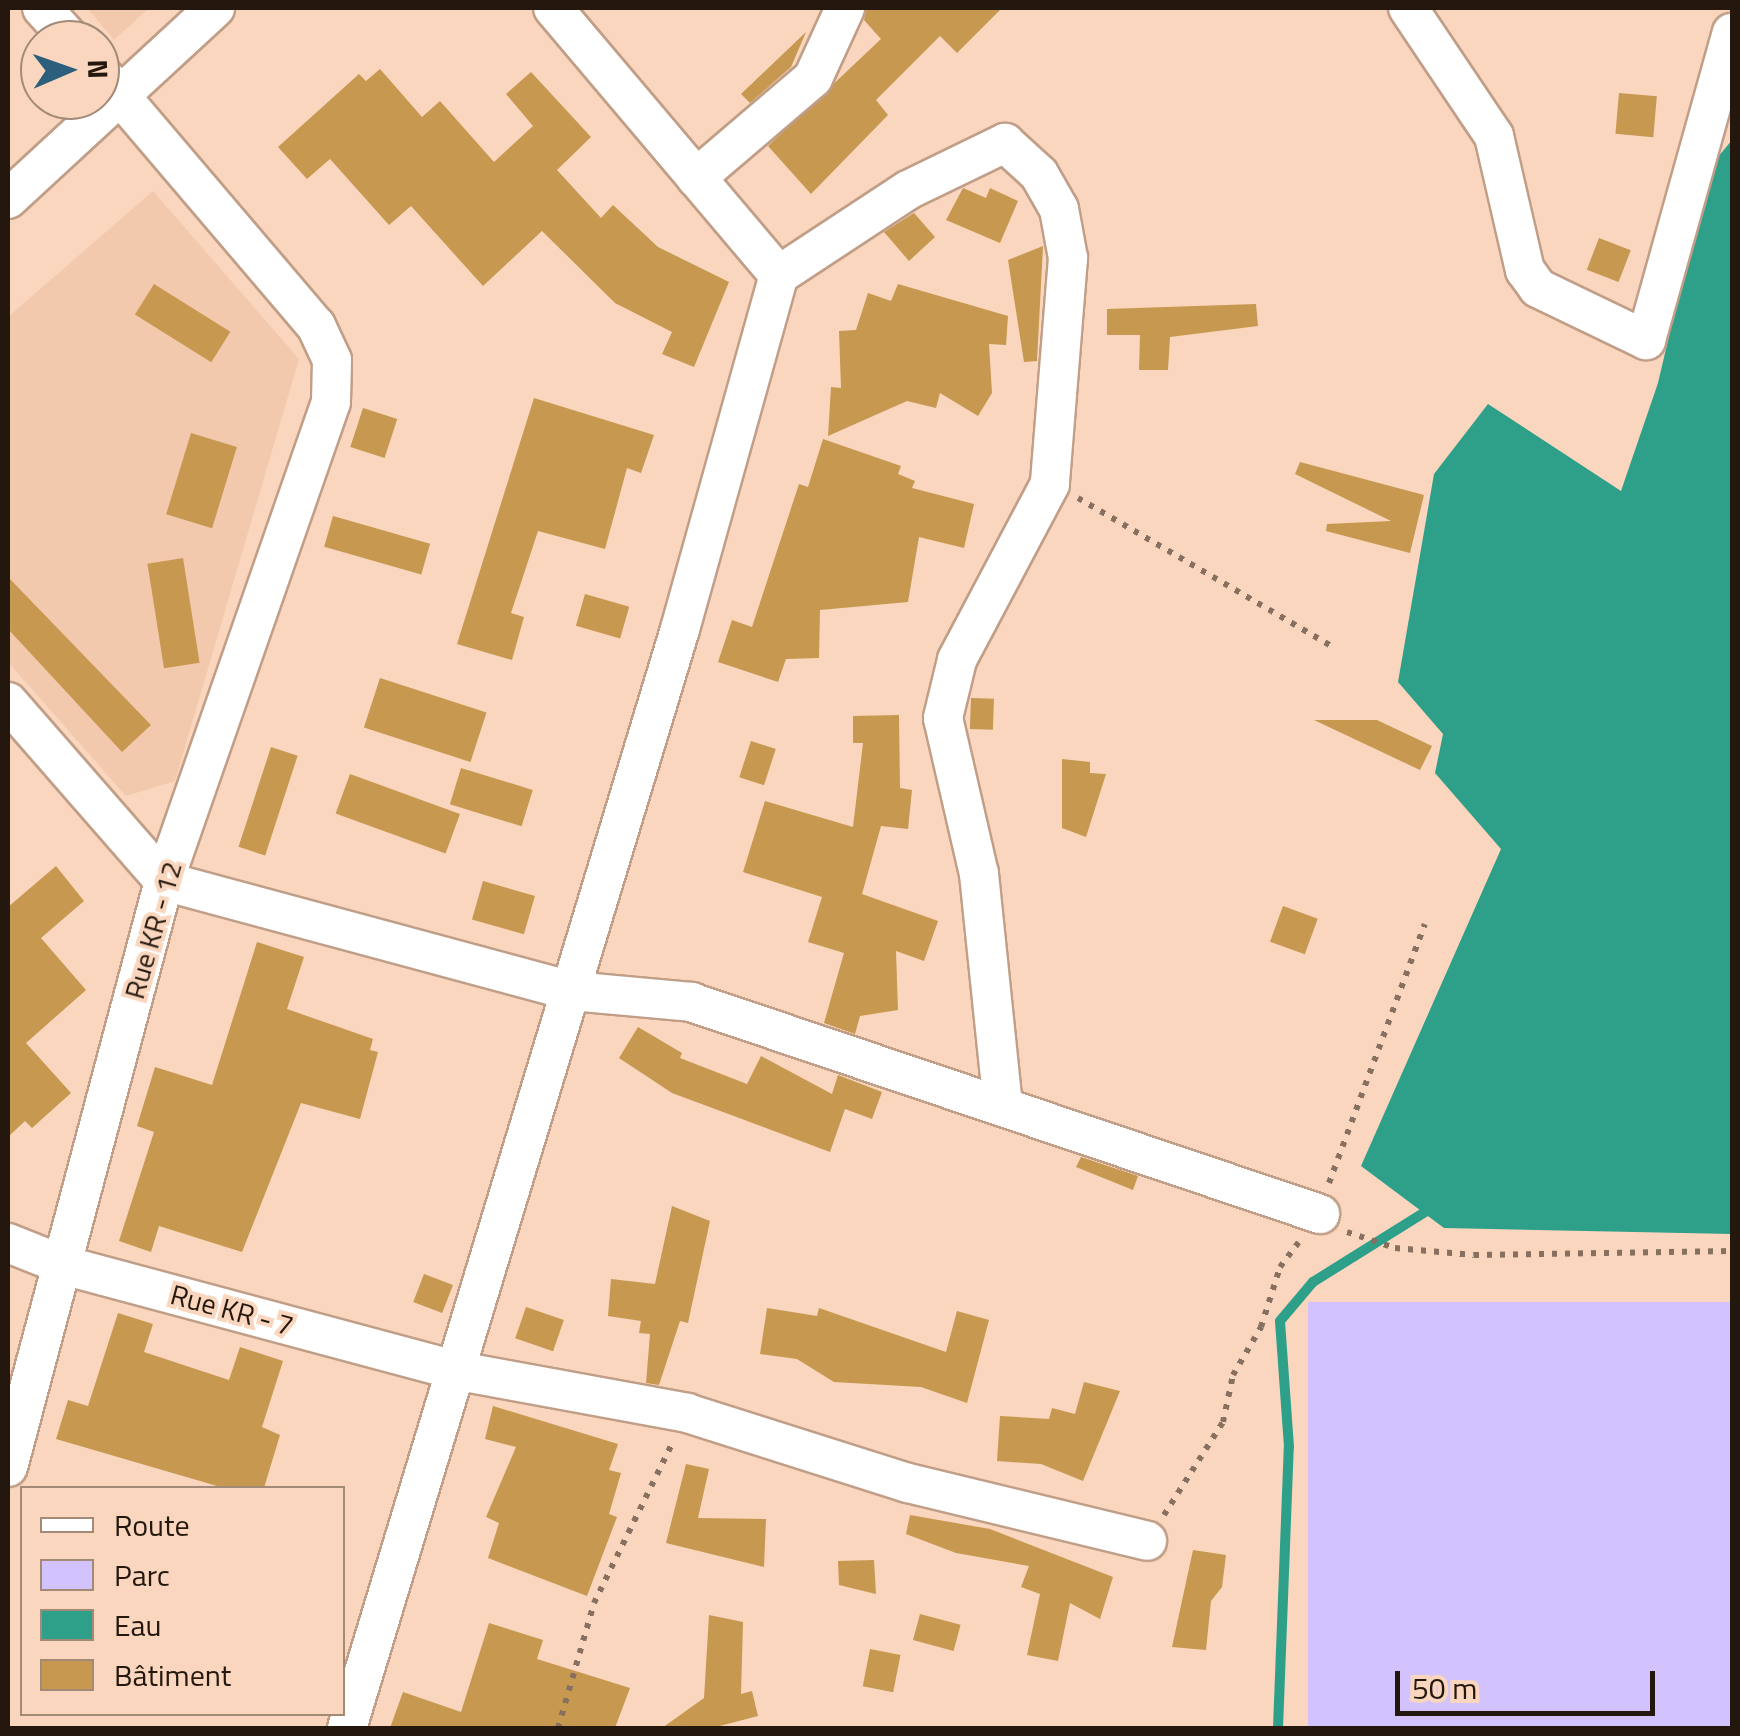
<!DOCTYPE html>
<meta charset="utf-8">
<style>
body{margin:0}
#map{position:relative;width:1740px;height:1736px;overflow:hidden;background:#f9d6bd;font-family:"Titillium Web",sans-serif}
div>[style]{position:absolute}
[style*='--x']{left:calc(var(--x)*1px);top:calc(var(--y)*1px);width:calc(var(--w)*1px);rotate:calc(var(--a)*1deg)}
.built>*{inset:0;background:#f3c9ad}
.green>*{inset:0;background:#d2c3fe;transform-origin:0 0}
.water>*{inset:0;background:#2ea08a}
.stream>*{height:10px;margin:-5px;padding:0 5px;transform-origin:5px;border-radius:5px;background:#2ea08a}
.building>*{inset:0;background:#c79850;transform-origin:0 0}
.path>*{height:6px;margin-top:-3px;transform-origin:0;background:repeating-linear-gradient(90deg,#877060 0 5px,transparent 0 13px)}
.roads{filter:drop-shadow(2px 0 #c09e87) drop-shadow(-2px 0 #c09e87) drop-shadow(0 2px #c09e87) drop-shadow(0 -2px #c09e87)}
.street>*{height:38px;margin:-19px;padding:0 19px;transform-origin:19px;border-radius:19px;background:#fff}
span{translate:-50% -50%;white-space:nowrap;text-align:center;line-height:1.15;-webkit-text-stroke:8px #f9d6bd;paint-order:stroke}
.street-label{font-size:28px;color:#23170e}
.frame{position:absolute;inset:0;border:10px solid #23170e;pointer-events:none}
.legend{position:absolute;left:20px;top:1486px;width:325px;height:230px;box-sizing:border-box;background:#f9d6bd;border:2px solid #a38a77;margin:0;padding:12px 18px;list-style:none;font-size:30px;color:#23170e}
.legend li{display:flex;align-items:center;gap:20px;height:50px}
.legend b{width:50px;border:2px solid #a38a77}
.north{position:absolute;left:20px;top:20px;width:100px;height:100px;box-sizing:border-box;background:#f9d6bd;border:2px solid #a38a77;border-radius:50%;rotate:88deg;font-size:28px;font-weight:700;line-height:40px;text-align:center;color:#23170e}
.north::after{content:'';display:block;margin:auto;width:35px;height:45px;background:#2c5f7c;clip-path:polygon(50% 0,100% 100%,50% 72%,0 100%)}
.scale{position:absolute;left:1395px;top:1671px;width:260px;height:45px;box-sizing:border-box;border:5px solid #23170e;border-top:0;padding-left:12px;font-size:30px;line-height:35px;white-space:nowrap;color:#23170e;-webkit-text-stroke:8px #f9d6bd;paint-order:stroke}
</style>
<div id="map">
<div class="built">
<i style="clip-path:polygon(87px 8px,149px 8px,114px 40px)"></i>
<i style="clip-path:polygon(153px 191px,299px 359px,175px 781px,126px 796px,8px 662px,8px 317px)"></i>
</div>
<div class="green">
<i style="left:1732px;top:1302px;width:426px;height:424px;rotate:90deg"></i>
</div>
<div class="water">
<i style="clip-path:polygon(1732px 140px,1732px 1234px,1444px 1228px,1361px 1166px,1501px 849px,1435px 773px,1443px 734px,1398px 682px,1434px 474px,1488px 404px,1621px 491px,1658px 383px,1708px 169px)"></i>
</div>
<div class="stream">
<i style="--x:1278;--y:1728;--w:281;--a:-87.8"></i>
<i style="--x:1289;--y:1447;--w:126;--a:-94.1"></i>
<i style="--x:1280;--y:1321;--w:51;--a:-49.8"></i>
<i style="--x:1313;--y:1282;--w:142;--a:-32"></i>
</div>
<div class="building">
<i style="clip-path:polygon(867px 8px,1002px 8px,957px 53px,940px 36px,876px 100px,888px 115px,811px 194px,768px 146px,881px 39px,864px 20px)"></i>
<i style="clip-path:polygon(806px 32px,791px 67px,750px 103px,741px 94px)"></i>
<i style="clip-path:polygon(380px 69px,422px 117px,440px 101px,494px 162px,533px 126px,506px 94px,531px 72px,591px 137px,557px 170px,601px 218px,613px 205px,658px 247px,729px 282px,694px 367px,662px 354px,672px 332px,615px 303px,542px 231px,483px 286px,411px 206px,389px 225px,330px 159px,307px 179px,278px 147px,359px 74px,366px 81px)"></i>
<i style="left:1619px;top:93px;width:38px;height:41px;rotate:5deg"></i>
<i style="clip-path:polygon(963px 188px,986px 198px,990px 188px,1018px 201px,1000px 243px,946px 220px)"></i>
<i style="clip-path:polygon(914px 213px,935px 237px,909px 261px,884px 232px)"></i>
<i style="left:1599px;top:238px;width:34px;height:34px;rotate:21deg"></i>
<i style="clip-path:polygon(1043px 246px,1037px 361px,1024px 362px,1008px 260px)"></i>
<i style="left:154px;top:284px;width:90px;height:36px;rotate:32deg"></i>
<i style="clip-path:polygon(898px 284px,1008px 316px,1006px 345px,989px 344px,992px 393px,978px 416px,940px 393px,936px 408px,907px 401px,828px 436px,831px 387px,841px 388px,839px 331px,856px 330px,868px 293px,891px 301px)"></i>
<i style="clip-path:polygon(1256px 304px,1258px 326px,1170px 337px,1168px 370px,1139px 370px,1140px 335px,1107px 335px,1107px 309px)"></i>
<i style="clip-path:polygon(534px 398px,654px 435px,641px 473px,627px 468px,605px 549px,538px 531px,511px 613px,524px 617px,512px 660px,457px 644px)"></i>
<i style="left:363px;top:408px;width:36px;height:41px;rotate:18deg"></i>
<i style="left:191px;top:433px;width:48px;height:85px;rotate:17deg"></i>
<i style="clip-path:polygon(823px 439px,901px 466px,898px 474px,915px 481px,912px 488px,974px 504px,964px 548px,919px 537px,908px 602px,820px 610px,819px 658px,786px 659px,778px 682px,718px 662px,732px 620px,752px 627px,799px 484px,808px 487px)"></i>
<i style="clip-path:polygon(1300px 462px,1424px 495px,1410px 553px,1326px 531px,1327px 524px,1391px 521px,1295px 474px)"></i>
<i style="left:333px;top:516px;width:101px;height:32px;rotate:16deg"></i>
<i style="left:183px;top:558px;width:106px;height:36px;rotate:81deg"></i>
<i style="clip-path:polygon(8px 577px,151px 725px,122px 752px,8px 629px)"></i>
<i style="left:585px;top:594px;width:46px;height:33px;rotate:16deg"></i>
<i style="left:380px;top:678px;width:112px;height:52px;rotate:18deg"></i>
<i style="left:971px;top:698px;width:23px;height:31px;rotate:2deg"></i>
<i style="clip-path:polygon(899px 715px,900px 788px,912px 790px,908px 829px,881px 826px,862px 894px,938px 921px,924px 961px,896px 951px,898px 1010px,860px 1016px,855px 1034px,824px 1023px,844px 953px,808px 942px,822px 897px,743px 872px,765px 801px,853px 827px,863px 743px,853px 743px,853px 716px)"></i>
<i style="clip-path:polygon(1314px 720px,1377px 720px,1432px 746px,1420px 770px)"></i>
<i style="left:751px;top:741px;width:26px;height:38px;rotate:18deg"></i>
<i style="left:271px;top:747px;width:28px;height:105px;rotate:18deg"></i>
<i style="clip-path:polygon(1062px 759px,1090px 762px,1090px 773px,1106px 774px,1086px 837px,1062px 828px)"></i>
<i style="left:461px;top:768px;width:75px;height:38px;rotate:17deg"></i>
<i style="left:350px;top:774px;width:117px;height:42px;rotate:20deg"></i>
<i style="clip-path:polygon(56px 866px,84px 901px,41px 938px,86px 990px,26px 1043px,71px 1093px,32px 1128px,25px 1121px,8px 1137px,8px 907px)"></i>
<i style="left:483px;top:881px;width:54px;height:40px;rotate:16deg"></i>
<i style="left:1283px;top:906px;width:37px;height:38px;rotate:20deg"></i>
<i style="clip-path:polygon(257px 942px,304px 957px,287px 1009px,373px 1039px,370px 1050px,378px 1052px,360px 1119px,301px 1103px,242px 1252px,159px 1226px,151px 1252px,119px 1241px,154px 1132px,137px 1126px,155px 1067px,212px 1085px)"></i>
<i style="clip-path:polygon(638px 1027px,682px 1053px,680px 1058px,747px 1084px,761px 1056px,832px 1094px,838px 1075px,882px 1092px,872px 1119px,845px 1109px,830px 1152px,672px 1093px,619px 1058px)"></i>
<i style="clip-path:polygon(1081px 1157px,1138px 1176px,1133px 1190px,1076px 1167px)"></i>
<i style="clip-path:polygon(672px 1206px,710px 1221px,688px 1323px,680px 1321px,659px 1385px,646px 1383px,650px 1334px,639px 1333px,641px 1321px,608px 1316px,611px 1279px,655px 1284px)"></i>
<i style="left:424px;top:1274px;width:31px;height:30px;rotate:21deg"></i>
<i style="left:526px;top:1307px;width:40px;height:33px;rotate:19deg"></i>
<i style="clip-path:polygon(767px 1308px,817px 1316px,819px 1308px,946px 1352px,957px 1311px,989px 1320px,967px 1403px,921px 1387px,834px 1382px,797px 1359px,760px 1354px)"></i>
<i style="clip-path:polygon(118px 1313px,153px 1324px,144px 1352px,229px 1380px,240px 1347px,283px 1361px,262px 1427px,280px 1435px,264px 1488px,224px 1488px,56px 1439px,68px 1400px,88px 1406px)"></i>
<i style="clip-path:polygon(1084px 1382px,1120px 1391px,1083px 1481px,1041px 1464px,997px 1461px,1000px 1416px,1049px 1419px,1052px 1408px,1075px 1414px)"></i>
<i style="clip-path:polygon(493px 1406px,618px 1444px,609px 1470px,621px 1473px,609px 1514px,617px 1517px,587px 1596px,488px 1558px,499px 1523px,486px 1517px,516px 1447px,485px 1439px)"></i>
<i style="clip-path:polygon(686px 1464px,709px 1469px,698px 1518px,766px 1519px,764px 1567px,666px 1543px)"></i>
<i style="clip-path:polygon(910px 1515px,990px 1529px,1113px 1577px,1100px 1619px,1070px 1603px,1058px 1661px,1027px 1655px,1040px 1594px,1021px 1587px,1029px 1566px,956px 1553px,906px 1534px)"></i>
<i style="clip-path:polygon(1193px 1550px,1226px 1555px,1222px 1587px,1211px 1601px,1206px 1650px,1172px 1647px)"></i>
<i style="clip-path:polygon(874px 1560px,876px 1594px,839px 1585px,838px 1561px)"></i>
<i style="left:920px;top:1614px;width:42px;height:27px;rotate:15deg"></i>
<i style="clip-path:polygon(709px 1615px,743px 1622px,741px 1694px,752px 1691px,758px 1716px,712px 1728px,662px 1728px,704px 1698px)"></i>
<i style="clip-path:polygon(489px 1623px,543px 1640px,537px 1659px,630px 1688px,615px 1728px,390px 1728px,403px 1692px,461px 1712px)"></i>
<i style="left:870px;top:1649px;width:31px;height:38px;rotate:11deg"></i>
</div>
<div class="path">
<i style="--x:1078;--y:498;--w:292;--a:30.3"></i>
<i style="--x:1329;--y:1183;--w:276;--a:-69.7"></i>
<i style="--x:1347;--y:1232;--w:51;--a:18.4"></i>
<i style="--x:1395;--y:1248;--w:79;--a:5.1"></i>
<i style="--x:1474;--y:1255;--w:258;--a:-0.9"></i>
<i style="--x:1164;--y:1515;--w:110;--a:-57.6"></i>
<i style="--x:1223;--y:1422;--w:48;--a:-78"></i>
<i style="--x:1233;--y:1375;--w:56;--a:-59.7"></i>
<i style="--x:1261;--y:1327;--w:63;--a:-72.4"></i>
<i style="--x:1280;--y:1267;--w:31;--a:-53"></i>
<i style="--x:558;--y:1728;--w:130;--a:-73.9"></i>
<i style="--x:594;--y:1603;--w:175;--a:-63.9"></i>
</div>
<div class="roads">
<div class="street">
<i style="--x:42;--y:8;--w:43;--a:47.8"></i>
<i style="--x:553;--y:8;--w:350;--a:49.8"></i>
<i style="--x:1408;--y:8;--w:154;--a:56.1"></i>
<i style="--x:1494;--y:136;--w:138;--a:77"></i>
<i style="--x:1525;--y:270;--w:22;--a:54"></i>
<i style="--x:1538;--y:288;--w:120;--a:25.7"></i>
<i style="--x:1646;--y:340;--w:319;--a:-74.4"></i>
<i style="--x:696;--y:178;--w:154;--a:-40.5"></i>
<i style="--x:813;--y:78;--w:77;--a:-65.4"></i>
<i style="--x:8;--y:199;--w:282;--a:-42.7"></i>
<i style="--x:8;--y:702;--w:237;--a:48.9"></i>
<i style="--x:164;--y:881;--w:422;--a:15.1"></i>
<i style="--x:571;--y:991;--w:121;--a:5.2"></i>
<i style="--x:691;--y:1002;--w:664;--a:18.63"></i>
<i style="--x:8;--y:1243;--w:59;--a:21.8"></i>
<i style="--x:63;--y:1265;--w:410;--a:15"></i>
<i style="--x:459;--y:1371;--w:232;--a:10.4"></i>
<i style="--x:687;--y:1413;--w:232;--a:17.6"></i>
<i style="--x:908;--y:1483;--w:246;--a:13.6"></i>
<i style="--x:8;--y:1467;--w:606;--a:-75.09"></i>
<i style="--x:164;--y:881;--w:507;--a:-70.78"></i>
<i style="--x:331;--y:402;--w:42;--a:-88.6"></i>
<i style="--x:332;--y:360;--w:38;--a:-115"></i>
<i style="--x:316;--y:326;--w:333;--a:-130.4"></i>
<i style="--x:347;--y:1728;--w:1148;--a:-73.14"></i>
<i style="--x:680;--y:629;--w:368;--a:-74.4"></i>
<i style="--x:779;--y:275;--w:154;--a:-33.4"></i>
<i style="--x:908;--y:190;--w:108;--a:-25.9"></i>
<i style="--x:1005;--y:143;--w:46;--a:42.4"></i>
<i style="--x:1039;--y:174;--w:40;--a:60.3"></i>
<i style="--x:1059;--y:209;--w:50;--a:79.6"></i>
<i style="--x:1068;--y:258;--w:227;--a:94.6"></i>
<i style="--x:1050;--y:484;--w:199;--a:117.9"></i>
<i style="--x:957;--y:660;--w:60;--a:103.6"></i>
<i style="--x:943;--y:718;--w:160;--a:77"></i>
<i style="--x:979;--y:874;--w:234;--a:84.1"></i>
</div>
</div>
<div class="street-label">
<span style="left:153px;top:930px;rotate:-74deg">Rue KR - 12</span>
<span style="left:232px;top:1310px;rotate:15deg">Rue KR - 7</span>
</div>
<div class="frame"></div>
<ul class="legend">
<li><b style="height:12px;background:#fff"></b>Route</li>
<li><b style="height:28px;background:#d2c3fe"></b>Parc</li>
<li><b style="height:28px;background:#2ea08a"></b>Eau</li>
<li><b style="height:28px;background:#c79850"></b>Bâtiment</li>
</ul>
<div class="north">N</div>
<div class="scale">50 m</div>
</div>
